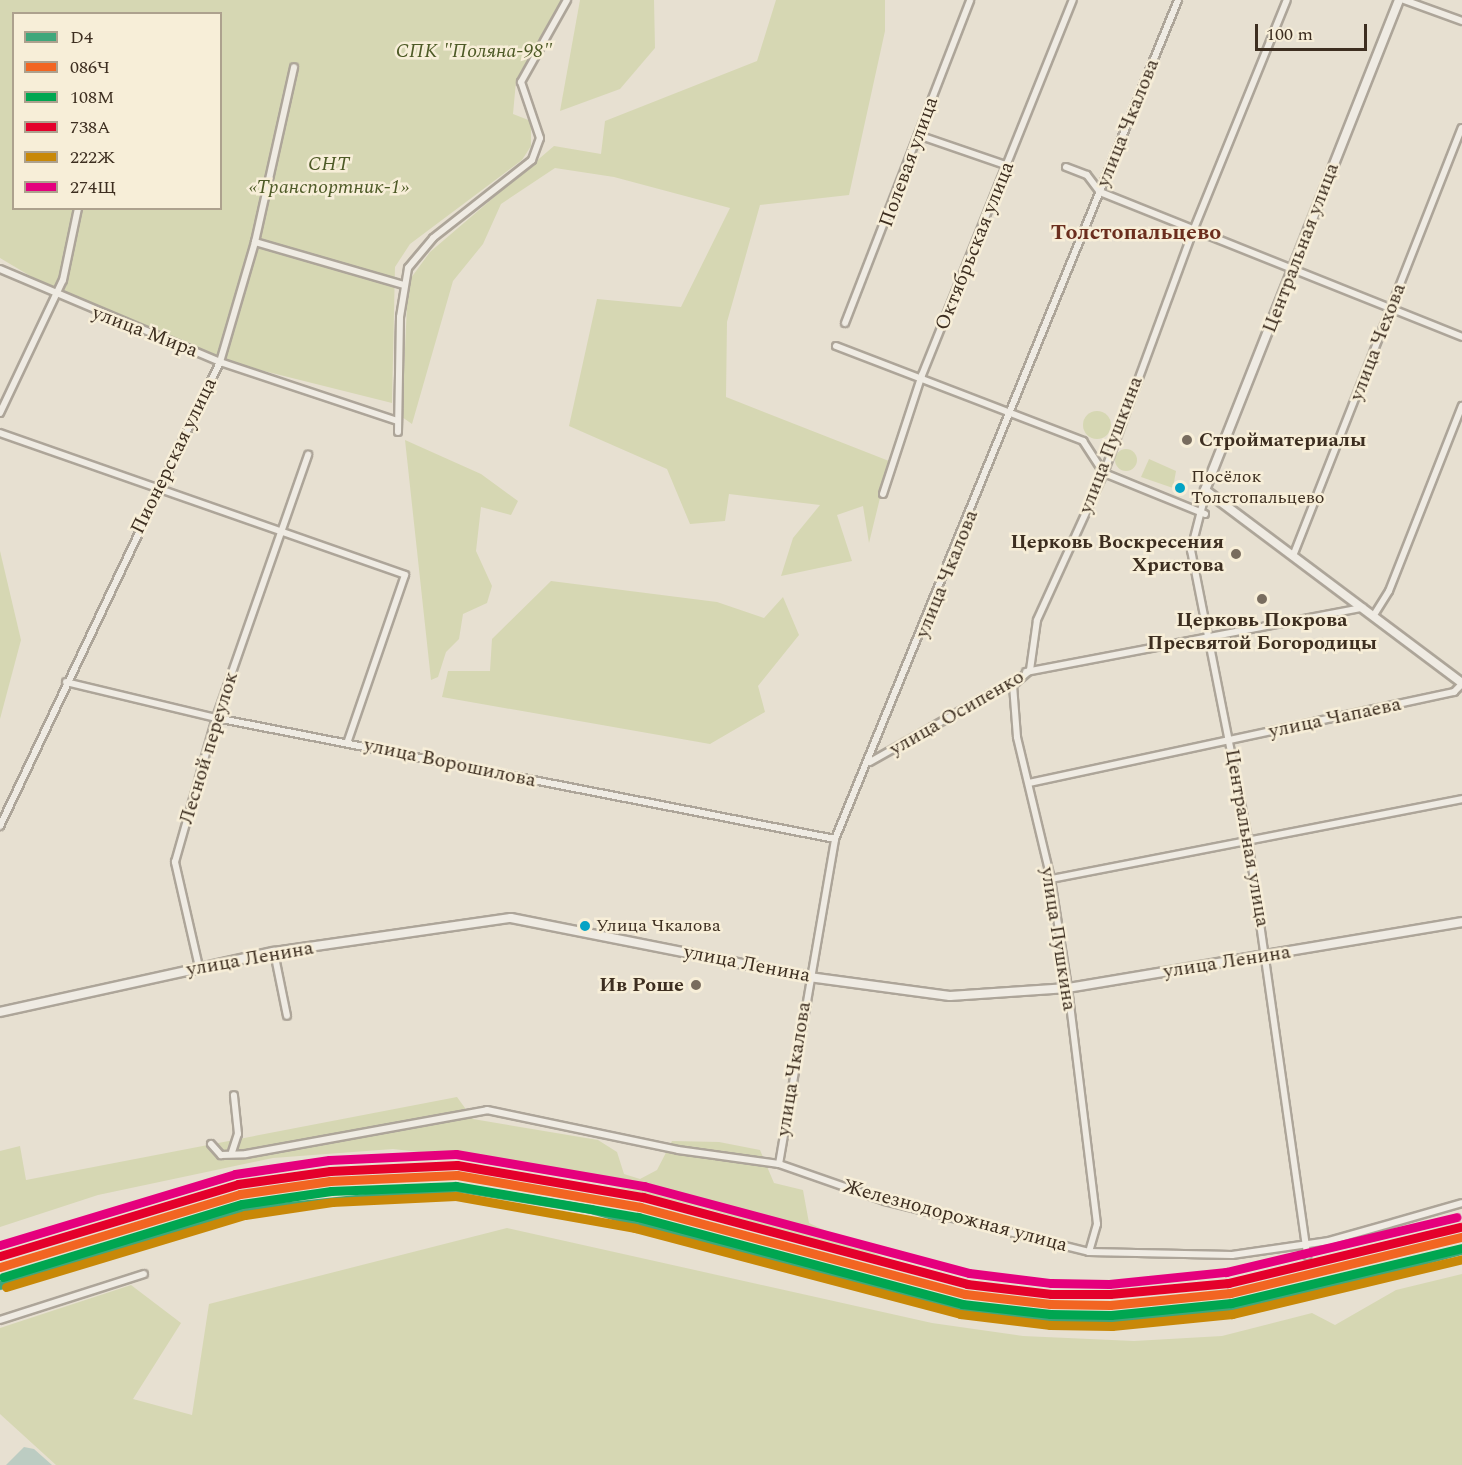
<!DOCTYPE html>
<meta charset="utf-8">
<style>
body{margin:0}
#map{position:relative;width:1462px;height:1465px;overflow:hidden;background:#e7e0d1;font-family:Spectral,serif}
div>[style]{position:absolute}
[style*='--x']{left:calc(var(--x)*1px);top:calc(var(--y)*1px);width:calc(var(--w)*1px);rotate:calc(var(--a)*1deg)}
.green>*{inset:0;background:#d6d7b3}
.round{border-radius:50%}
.water>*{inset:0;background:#bcccc2}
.roads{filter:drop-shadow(2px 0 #ada599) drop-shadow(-2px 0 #ada599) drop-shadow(0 2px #ada599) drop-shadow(0 -2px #ada599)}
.street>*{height:6px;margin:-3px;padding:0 3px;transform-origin:3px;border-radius:3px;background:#efebe3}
.secondary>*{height:8px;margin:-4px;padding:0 4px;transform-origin:4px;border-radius:4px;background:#efebe3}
.rail-1>*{height:9px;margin:-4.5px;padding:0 4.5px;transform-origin:4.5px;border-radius:4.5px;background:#3fa77b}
.rail-2>*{height:9px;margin:-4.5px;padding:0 4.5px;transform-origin:4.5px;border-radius:4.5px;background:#f26522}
.rail-3>*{height:9px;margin:-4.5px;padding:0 4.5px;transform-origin:4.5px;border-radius:4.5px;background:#00a651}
.rail-4>*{height:9px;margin:-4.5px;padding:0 4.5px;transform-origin:4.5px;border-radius:4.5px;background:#e4002b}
.rail-5>*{height:9px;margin:-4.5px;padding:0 4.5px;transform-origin:4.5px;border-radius:4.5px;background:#c88808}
.rail-6>*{height:9px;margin:-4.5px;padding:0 4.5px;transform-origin:4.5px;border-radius:4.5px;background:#e5007d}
.dots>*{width:16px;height:16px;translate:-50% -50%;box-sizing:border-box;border:3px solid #f7eed8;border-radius:50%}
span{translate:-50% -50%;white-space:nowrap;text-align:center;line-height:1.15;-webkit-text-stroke:5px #f7eed8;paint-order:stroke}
.bus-label{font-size:18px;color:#3d2e20}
.left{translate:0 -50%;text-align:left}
.park-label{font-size:20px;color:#4d5a26;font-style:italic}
.street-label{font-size:20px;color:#3d2e20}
.poi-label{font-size:20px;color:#3d2e20;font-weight:700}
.right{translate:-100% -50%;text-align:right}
.quarter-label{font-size:22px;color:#6b2e1e;font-weight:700}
.legend{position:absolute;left:12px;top:12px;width:210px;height:198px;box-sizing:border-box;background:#f7eed8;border:2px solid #ada18e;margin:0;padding:8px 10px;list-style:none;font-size:18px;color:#3d2e20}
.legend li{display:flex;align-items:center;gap:12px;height:30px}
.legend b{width:30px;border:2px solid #ada18e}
.scale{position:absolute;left:1255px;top:24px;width:112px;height:27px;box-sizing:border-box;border:3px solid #3d2e20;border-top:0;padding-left:8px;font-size:18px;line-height:21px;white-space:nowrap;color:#3d2e20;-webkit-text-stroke:4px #f7eed8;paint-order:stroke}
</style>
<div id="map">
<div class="green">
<i style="clip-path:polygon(evenodd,0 0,566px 0,550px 35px,516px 81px,513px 114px,531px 121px,531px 146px,522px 160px,410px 244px,395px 267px,392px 403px,224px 361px,59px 293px,0 258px,0 0,14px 14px,220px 14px,220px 208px,14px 208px,14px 14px)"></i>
<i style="clip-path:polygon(580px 0,654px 0,655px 48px,620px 89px,560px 111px)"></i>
<i style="clip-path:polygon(776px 0,885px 0,885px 31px,849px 195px,760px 205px,727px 322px,726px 397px,889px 461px,869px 543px,863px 506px,837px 515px,852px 561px,781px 576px,793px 538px,820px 505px,729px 494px,725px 521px,690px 524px,667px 469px,569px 426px,597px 299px,681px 307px,730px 208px,614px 177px,555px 168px,501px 204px,483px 244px,453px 281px,412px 424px,402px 417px,408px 282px,430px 252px,554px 146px,601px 154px,605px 121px,757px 61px)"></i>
<i class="round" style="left:1083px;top:411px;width:28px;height:28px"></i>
<i style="clip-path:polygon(405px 440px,481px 474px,518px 501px,511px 515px,481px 507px,476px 551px,492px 586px,487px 603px,463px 614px,459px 639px,446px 652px,438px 677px,431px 680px)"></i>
<i class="round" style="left:1115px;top:449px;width:22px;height:22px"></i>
<i style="clip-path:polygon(1149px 459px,1176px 471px,1173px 488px,1141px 477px)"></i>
<i style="clip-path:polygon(0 551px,21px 640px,0 719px)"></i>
<i style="clip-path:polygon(551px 581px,717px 602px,764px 618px,783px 597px,799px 635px,758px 686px,765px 712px,710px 744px,442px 697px,448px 671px,490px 671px,492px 639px)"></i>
<i style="clip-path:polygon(457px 1097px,473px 1119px,598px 1140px,617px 1152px,624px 1174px,640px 1179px,657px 1170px,672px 1141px,719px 1142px,760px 1150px,774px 1183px,803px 1190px,809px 1223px,881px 1256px,874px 1258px,704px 1208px,520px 1164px,393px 1149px,273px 1158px,98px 1195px,0 1227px,0 1151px,20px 1146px,26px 1180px)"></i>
<i style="clip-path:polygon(507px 1228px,932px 1323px,1023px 1336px,1134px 1341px,1222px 1336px,1312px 1313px,1335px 1325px,1396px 1290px,1462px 1274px,1462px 1465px,56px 1465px,0 1414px,0 1328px,131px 1285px,181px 1323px,133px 1399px,192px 1415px,209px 1304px)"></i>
</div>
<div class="water">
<i style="clip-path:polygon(24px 1447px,34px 1449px,52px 1465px,6px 1465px)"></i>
</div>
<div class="roads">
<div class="street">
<i style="--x:1404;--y:0;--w:62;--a:19.9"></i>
<i style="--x:918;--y:135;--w:95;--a:19"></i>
<i style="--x:1066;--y:167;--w:22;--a:21"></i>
<i style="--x:1087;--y:175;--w:21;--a:53"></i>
<i style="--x:1100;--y:192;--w:390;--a:21.8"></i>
<i style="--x:255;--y:242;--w:155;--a:16.1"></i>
<i style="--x:0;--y:269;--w:239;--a:22.9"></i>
<i style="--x:220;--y:362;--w:187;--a:18.4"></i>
<i style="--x:845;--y:323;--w:346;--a:-68.8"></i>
<i style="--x:836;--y:346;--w:265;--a:21"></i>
<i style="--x:1083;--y:441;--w:38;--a:57"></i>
<i style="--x:1104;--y:473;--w:109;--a:22.1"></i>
<i style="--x:0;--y:413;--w:147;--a:-64.7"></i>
<i style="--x:63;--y:280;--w:74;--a:-78.2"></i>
<i style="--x:398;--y:432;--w:115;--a:-89"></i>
<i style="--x:400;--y:317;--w:50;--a:-80.7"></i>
<i style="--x:408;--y:268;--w:39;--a:-50"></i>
<i style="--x:433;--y:238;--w:126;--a:-38.2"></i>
<i style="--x:532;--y:160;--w:23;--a:-70"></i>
<i style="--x:540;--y:138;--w:59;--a:-108.7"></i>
<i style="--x:521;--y:82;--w:94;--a:-60.7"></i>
<i style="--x:0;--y:433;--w:429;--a:19.3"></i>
<i style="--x:405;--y:575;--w:178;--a:109"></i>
<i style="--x:883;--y:494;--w:125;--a:-71.9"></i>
<i style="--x:922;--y:375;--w:404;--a:-68.1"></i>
<i style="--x:1205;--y:495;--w:57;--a:104.3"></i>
<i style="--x:1191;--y:550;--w:295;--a:78.8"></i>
<i style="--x:1248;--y:839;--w:421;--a:81.9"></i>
<i style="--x:1293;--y:556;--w:460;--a:-68.5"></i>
<i style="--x:1374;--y:615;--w:28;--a:-58"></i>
<i style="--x:1389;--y:591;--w:199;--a:-68.5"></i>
<i style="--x:1026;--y:672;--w:343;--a:-10.8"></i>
<i style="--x:66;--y:682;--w:154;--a:13.5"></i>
<i style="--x:216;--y:718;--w:631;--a:11.06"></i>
<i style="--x:870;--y:762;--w:167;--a:-29.5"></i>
<i style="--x:1029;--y:783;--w:435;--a:-12.1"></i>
<i style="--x:1454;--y:692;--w:11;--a:-45"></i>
<i style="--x:0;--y:826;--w:514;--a:-64.63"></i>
<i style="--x:220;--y:362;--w:125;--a:-73.7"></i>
<i style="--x:255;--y:242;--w:179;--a:-77.4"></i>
<i style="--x:1051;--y:879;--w:419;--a:-11"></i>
<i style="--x:274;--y:952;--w:65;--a:78.5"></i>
<i style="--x:199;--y:967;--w:108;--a:-102.9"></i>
<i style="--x:175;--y:862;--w:150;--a:-74.1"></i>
<i style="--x:216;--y:718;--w:279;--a:-70.7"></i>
<i style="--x:211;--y:1144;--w:15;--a:48"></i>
<i style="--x:221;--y:1155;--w:25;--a:-2"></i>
<i style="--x:246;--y:1154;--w:245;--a:-10.3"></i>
<i style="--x:487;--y:1110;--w:195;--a:11.8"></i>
<i style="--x:678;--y:1150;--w:102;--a:7.9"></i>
<i style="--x:779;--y:1164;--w:112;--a:19.2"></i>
<i style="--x:885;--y:1201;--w:210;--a:14"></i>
<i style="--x:1089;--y:1252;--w:143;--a:1.2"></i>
<i style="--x:1232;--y:1255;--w:98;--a:-8.2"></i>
<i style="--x:1329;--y:1241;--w:138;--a:-15.9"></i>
<i style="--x:232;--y:1152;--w:19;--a:-72"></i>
<i style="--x:238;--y:1134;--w:39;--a:-96"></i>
<i style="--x:779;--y:1164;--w:330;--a:-80.2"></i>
<i style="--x:835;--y:839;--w:906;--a:-67.76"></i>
<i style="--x:1089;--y:1252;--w:29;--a:-74"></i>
<i style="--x:1097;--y:1224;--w:238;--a:-97"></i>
<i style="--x:1068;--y:988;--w:110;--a:-98.9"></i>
<i style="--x:1051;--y:879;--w:146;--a:-103.5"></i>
<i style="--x:1017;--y:737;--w:52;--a:-94.4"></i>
<i style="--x:1013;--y:685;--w:23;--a:-41"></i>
<i style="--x:1030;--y:670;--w:50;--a:-82"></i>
<i style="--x:1037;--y:620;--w:162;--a:-65.5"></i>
<i style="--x:1104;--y:473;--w:258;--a:-69.8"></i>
<i style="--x:1193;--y:231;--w:249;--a:-67.9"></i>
<i style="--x:0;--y:1320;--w:151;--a:-17.7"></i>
</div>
<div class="secondary">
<i style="--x:1399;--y:0;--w:527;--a:111.6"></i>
<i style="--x:1205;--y:490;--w:321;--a:36.9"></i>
<i style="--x:0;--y:1012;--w:280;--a:-12.4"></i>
<i style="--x:274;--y:952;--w:239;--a:-8.2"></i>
<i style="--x:511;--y:918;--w:304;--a:11.2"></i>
<i style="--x:809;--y:977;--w:142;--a:7.7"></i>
<i style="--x:950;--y:996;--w:118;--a:-3.9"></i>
<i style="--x:1068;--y:988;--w:399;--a:-9.5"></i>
</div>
</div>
<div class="rail-1">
<i style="--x:0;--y:1285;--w:252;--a:-17.1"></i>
<i style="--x:241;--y:1211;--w:221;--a:-6"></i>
<i style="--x:461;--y:1188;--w:132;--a:9.2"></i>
<i style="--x:591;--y:1209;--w:373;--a:15.4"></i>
<i style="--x:951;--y:1308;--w:86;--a:6"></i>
<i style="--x:1037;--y:1317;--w:99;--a:1.7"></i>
<i style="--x:1136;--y:1320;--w:122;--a:-7.5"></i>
<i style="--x:1257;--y:1304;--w:212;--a:-14.8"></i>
</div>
<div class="rail-2">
<i style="--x:0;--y:1267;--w:251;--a:-16.9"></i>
<i style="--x:240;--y:1194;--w:91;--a:-8.2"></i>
<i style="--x:330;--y:1181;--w:127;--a:-2.7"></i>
<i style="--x:457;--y:1175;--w:186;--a:9.9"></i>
<i style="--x:640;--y:1207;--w:336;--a:15"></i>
<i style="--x:965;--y:1294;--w:86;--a:6.7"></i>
<i style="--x:1050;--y:1304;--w:60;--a:1"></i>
<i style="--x:1110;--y:1305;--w:121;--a:-5.7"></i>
<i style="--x:1230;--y:1293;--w:239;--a:-13.6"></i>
</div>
<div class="rail-3">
<i style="--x:3;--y:1277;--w:250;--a:-17"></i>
<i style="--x:242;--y:1204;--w:90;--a:-8.3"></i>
<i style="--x:331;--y:1191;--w:125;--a:-2.3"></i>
<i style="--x:456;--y:1186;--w:185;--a:9.7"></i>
<i style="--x:638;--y:1217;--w:335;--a:15"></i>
<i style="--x:962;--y:1304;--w:89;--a:6.5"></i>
<i style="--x:1050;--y:1314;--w:61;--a:0.9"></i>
<i style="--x:1111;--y:1315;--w:121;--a:-5.7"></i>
<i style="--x:1231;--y:1303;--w:237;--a:-13.4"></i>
</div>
<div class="rail-4">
<i style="--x:0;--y:1256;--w:249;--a:-16.8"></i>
<i style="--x:238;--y:1184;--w:93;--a:-8"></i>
<i style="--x:330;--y:1171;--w:127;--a:-2.7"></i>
<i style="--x:457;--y:1165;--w:189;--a:9.8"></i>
<i style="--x:643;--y:1197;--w:335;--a:15"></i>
<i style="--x:967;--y:1284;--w:85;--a:6.8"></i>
<i style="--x:1051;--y:1294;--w:59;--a:0"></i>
<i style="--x:1110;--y:1294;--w:119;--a:-5.3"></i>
<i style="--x:1228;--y:1283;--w:239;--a:-13.6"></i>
</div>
<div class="rail-5">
<i style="--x:6;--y:1287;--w:250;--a:-16.8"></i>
<i style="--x:245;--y:1215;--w:88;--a:-8.5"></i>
<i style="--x:332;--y:1202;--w:124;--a:-2.8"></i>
<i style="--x:456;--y:1196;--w:182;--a:10.1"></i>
<i style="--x:635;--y:1228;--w:336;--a:14.8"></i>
<i style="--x:960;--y:1314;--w:91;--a:7"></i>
<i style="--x:1050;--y:1325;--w:62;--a:0.9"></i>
<i style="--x:1112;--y:1326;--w:121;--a:-5.7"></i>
<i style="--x:1232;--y:1314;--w:236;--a:-13.4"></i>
</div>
<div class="rail-6">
<i style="--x:0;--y:1245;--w:245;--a:-16.8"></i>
<i style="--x:235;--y:1174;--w:95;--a:-8.5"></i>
<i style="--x:329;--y:1160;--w:127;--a:-2.7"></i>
<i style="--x:456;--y:1154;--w:191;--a:9.7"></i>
<i style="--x:644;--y:1186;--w:336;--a:15"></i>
<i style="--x:969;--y:1273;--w:83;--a:7"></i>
<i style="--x:1051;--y:1283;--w:58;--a:1"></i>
<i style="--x:1109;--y:1284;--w:118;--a:-5.9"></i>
<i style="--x:1226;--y:1272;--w:237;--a:-13.4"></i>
</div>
<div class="dots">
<i style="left:1187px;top:440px;background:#786c5e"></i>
<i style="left:1180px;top:488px;background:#03a3c5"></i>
<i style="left:1236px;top:554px;background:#786c5e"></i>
<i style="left:1262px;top:599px;background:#786c5e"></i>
<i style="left:585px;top:926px;background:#03a3c5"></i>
<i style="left:696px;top:985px;background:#786c5e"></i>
</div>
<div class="bus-label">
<span class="left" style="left:1191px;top:488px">Посёлок<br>Толстопальцево</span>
<span class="left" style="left:596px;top:926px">Улица Чкалова</span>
</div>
<div class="park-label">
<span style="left:474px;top:51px">СПК "Поляна-98"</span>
<span style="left:329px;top:176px">СНТ<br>«Транспортник-1»</span>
</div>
<div class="street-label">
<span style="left:1128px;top:123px;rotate:-68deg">улица Чкалова</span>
<span style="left:909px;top:162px;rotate:-70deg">Полевая улица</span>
<span style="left:975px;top:246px;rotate:-68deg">Октябрьская улица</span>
<span style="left:1301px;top:248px;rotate:-69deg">Центральная улица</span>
<span style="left:145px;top:332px;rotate:21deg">улица Мира</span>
<span style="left:1378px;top:342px;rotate:-69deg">улица Чехова</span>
<span style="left:1111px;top:445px;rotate:-69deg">улица Пушкина</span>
<span style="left:174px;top:456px;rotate:-64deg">Пионерская улица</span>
<span style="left:947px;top:574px;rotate:-68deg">улица Чкалова</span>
<span style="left:957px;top:713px;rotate:-30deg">улица Осипенко</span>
<span style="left:1335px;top:718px;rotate:-12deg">улица Чапаева</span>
<span style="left:209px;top:748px;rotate:-73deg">Лесной переулок</span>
<span style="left:450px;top:763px;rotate:12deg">улица Ворошилова</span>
<span style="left:1247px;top:838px;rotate:80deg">Центральная улица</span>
<span style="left:1058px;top:939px;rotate:81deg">улица Пушкина</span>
<span style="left:250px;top:959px;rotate:-10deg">улица Ленина</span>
<span style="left:1227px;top:962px;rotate:-9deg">улица Ленина</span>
<span style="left:747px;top:964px;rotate:11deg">улица Ленина</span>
<span style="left:794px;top:1069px;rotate:-81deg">улица Чкалова</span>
<span style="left:955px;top:1216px;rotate:15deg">Железнодорожная улица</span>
</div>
<div class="poi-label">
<span class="left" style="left:1199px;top:440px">Стройматериалы</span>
<span class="right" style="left:1224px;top:554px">Церковь Воскресения<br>Христова</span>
<span style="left:1262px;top:632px">Церковь Покрова<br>Пресвятой Богородицы</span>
<span class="right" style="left:684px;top:985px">Ив Роше</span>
</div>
<div class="quarter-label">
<span style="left:1136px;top:233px">Толстопальцево</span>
</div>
<ul class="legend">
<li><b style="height:8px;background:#3fa77b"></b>D4</li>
<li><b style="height:8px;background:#f26522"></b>086Ч</li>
<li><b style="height:8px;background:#00a651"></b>108М</li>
<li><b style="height:8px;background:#e4002b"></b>738А</li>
<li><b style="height:8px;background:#c88808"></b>222Ж</li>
<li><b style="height:8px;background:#e5007d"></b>274Щ</li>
</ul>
<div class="scale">100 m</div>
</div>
